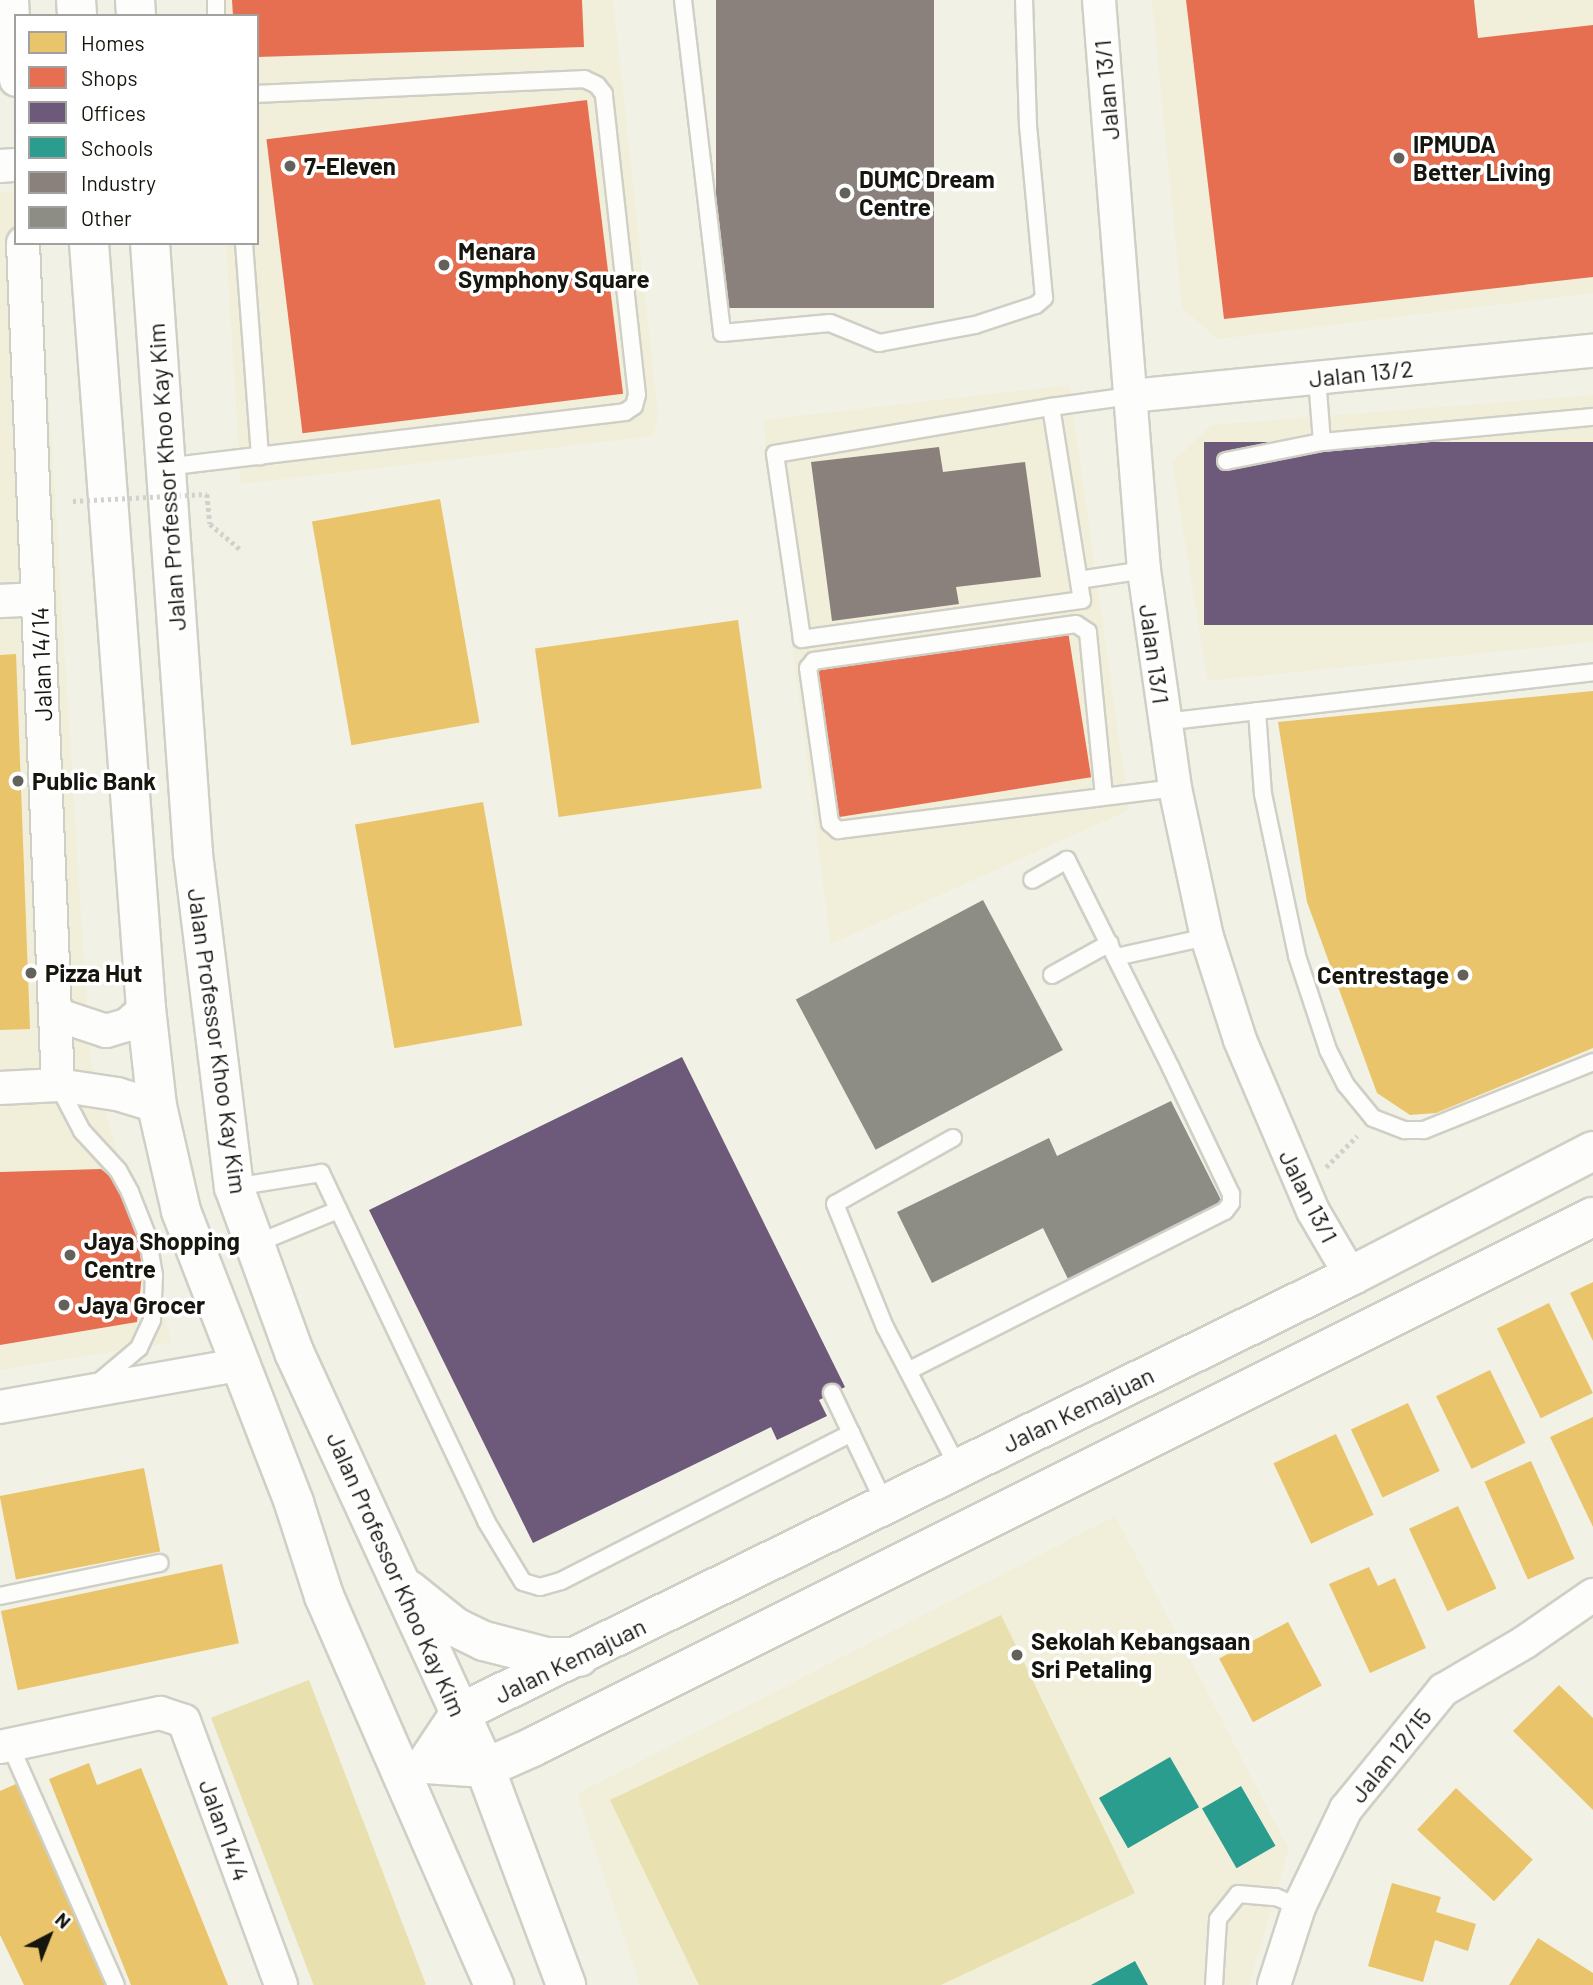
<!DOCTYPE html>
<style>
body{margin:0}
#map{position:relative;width:1593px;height:1985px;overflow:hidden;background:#f2f1e6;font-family:Barlow,sans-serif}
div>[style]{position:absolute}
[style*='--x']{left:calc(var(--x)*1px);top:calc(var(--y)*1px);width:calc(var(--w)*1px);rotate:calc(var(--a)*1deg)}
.built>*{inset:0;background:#f1efda}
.green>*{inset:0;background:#e8e0ae;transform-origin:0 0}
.homes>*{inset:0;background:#e9c46a;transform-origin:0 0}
.shops>*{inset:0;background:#e76f51;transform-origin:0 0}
.offices>*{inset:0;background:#6d597a;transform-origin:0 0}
.schools>*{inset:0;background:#2a9d8f;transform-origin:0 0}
.industry>*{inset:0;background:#8a817c;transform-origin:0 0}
.building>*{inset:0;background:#8e8d85;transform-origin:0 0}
.path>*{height:4.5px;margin-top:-2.25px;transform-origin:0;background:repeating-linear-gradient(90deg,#d1d1cd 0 3.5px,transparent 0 7px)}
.roads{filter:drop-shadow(2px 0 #d0cfc6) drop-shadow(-2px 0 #d0cfc6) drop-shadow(0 2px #d0cfc6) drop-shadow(0 -2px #d0cfc6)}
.lane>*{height:16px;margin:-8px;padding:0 8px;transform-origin:8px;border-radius:8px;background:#fdfdfb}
.street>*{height:32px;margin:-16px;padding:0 16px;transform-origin:16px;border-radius:16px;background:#fdfdfb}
.secondary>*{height:38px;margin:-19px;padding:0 19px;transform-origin:19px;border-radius:19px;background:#fdfdfb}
.primary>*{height:38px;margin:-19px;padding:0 19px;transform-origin:19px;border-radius:19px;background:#fdfdfb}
.path-bridge>*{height:4.5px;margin-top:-2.25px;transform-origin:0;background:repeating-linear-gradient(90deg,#d1d1cd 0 3.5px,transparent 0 7px)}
.dots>*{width:19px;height:19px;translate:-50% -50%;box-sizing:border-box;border:4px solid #fff;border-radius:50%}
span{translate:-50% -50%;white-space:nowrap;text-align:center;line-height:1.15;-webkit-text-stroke:7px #fff;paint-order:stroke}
.street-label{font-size:24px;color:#16150e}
.poi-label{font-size:24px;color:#16150e;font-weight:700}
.left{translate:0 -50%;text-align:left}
.right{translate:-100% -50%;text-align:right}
.legend{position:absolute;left:14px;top:14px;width:245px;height:231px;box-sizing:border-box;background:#fff;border:2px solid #a2a19f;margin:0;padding:9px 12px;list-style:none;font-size:21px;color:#16150e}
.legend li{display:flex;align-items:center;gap:14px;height:35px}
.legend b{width:35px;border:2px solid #a2a19f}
.north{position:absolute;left:14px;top:1901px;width:70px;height:70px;-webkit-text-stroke:5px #fff;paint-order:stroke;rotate:42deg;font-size:19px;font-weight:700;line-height:28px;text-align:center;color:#16150e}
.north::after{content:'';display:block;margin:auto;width:24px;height:32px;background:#16150e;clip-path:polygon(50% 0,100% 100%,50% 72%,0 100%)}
</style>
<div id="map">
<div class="built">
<i style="clip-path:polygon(211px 0,613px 0,658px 416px,653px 436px,241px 484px,226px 243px,257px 243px,257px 16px,212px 16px)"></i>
<i style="clip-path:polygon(1152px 0,1593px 0,1593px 293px,1217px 339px,1182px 308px)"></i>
<i style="clip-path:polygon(16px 191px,16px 243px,39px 243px,90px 1058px,172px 1342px,0 1370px,0 192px)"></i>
<i style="clip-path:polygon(1069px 385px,1129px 810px,831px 944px,763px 420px)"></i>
<i style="clip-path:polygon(1593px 395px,1593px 642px,1208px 681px,1172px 463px,1211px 425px)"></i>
<i style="clip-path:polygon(1115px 1516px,1289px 1849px,1249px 1985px,640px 1985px,577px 1794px)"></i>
</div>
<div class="green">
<i style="clip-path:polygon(1001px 1615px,1135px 1893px,941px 1985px,699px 1985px,610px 1800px)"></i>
<i style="left:309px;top:1680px;width:326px;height:105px;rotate:69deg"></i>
</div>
<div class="homes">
<i style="left:440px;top:499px;width:227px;height:130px;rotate:80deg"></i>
<i style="left:738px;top:620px;width:170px;height:205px;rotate:82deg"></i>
<i style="clip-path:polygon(16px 654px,30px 1029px,0 1030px,0 655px)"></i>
<i style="clip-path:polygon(1593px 691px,1593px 1048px,1436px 1113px,1410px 1115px,1377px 1093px,1307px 902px,1278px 722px)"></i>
<i style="left:483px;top:802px;width:227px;height:130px;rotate:80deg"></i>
<i style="clip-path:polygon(1593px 1282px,1593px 1341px,1570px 1293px)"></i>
<i style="left:1549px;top:1303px;width:100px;height:58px;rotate:64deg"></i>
<i style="left:1490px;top:1370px;width:81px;height:60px;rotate:64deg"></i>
<i style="left:1408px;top:1403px;width:75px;height:63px;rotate:65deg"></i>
<i style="clip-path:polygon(1593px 1417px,1593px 1527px,1550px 1437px)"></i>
<i style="left:1336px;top:1434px;width:89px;height:69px;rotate:65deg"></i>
<i style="left:1531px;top:1461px;width:107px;height:51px;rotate:66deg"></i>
<i style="left:144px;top:1468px;width:85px;height:147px;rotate:79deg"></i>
<i style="left:1458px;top:1506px;width:91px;height:54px;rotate:65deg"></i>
<i style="left:222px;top:1564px;width:81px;height:226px;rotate:78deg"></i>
<i style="clip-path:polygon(1369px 1567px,1378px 1586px,1395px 1578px,1426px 1648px,1370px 1673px,1329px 1584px)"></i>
<i style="left:1288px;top:1622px;width:72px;height:78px;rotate:62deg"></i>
<i style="clip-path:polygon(1559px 1685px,1593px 1718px,1593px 1810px,1513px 1731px)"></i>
<i style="clip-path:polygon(89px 1763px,97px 1785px,141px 1768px,228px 1985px,131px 1985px,49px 1779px)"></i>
<i style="clip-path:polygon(16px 1784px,110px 1985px,24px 1985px,0 1935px,0 1791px)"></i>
<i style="left:1456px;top:1788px;width:105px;height:57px;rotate:43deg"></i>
<i style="clip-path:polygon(1392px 1883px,1441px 1897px,1436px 1912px,1476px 1924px,1468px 1951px,1435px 1940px,1423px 1982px,1368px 1966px)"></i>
<i style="clip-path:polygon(1538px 1938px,1593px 1973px,1593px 1985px,1509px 1985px)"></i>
</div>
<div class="shops">
<i style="clip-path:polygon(232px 0,582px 0,584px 47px,257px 57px,257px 16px,233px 16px)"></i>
<i style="clip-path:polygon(1186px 0,1474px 0,1478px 38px,1593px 25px,1593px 277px,1224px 319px)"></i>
<i style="left:587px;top:100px;width:296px;height:323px;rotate:83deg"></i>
<i style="left:1068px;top:631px;width:148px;height:258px;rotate:81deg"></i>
<i style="clip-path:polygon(101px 1169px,123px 1187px,139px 1237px,142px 1274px,137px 1322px,0 1345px,0 1172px)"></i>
</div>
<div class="offices">
<i style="left:1593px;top:442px;width:183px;height:389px;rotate:90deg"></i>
<i style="clip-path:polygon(682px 1057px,845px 1387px,819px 1400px,827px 1416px,777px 1440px,771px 1427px,533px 1543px,369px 1210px)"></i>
</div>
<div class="schools">
<i style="left:1170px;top:1757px;width:58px;height:82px;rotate:60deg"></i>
<i style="left:1241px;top:1786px;width:69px;height:45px;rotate:60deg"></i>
<i style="clip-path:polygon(1135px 1961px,1148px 1985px,1091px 1985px)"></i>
</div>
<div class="industry">
<i style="left:716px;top:0;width:218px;height:308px"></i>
<i style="clip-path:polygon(939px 447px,943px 472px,1025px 462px,1041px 577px,956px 587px,959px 604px,832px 621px,811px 462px)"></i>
</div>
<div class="building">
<i style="left:983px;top:900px;width:170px;height:212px;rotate:62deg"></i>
<i style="clip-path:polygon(1171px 1101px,1222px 1202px,1068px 1279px,1043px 1228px,932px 1283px,897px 1212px,1049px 1138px,1057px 1156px)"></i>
</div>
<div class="path">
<i style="--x:207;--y:494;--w:30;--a:84"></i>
<i style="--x:210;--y:524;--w:40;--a:40"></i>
<i style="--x:1326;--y:1167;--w:44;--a:-45"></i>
</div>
<div class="roads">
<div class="lane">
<i style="--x:216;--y:0;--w:16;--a:90"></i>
<i style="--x:683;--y:0;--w:335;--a:83.3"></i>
<i style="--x:722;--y:333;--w:108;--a:-5.3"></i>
<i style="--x:830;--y:323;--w:53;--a:22.2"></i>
<i style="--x:879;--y:343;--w:98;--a:-10.6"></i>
<i style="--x:975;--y:325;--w:64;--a:-18.2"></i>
<i style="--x:1036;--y:305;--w:11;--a:-41"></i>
<i style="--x:1044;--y:298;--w:173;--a:-95.3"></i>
<i style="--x:1028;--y:126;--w:126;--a:-91.8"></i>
<i style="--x:244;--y:243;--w:214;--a:85.7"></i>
<i style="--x:1051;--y:407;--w:195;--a:80.9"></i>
<i style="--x:1082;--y:600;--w:283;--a:172.1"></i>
<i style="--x:802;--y:639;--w:187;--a:-98.3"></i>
<i style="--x:775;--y:454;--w:280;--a:-9.7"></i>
<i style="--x:1051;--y:407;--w:80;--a:-7.9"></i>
<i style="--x:1322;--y:442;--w:272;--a:-5.3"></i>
<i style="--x:1226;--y:461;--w:98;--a:-11.2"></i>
<i style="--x:1322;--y:442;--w:64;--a:-94.5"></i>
<i style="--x:165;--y:467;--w:463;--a:-6.8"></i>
<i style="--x:625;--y:412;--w:11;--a:-34"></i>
<i style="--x:634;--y:406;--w:11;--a:-75"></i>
<i style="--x:637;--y:395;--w:303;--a:-96.3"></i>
<i style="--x:604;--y:94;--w:11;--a:-128"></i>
<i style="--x:597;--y:85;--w:14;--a:-155"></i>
<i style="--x:584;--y:79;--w:327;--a:177.4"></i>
<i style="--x:1079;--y:580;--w:66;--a:-8.7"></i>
<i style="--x:1257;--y:711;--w:83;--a:85.9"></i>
<i style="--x:1263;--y:794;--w:166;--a:78.1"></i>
<i style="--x:1297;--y:956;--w:99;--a:71.7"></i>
<i style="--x:1328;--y:1050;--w:39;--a:63"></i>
<i style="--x:1346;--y:1085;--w:43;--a:50.7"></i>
<i style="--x:1373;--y:1118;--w:34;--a:21"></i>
<i style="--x:1405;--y:1130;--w:19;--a:0"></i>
<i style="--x:1424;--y:1130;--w:182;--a:-21.9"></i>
<i style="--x:1164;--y:722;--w:432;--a:-6.6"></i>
<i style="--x:1104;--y:796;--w:165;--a:-95.6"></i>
<i style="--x:1088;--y:632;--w:14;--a:-146"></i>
<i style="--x:1076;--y:624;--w:265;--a:172"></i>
<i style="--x:814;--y:661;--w:9;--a:131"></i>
<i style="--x:808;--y:668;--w:157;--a:81.9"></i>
<i style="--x:830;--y:823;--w:11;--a:41"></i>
<i style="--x:838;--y:830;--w:340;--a:-7.1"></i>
<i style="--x:1116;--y:957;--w:93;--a:-12.4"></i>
<i style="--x:1052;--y:975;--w:66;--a:-28.9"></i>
<i style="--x:58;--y:1085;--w:52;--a:62.4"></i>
<i style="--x:82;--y:1131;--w:53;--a:47.3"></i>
<i style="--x:118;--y:1170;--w:25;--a:61"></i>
<i style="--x:130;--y:1192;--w:46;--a:68.4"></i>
<i style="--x:147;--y:1235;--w:41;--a:80.1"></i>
<i style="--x:154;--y:1275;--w:45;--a:92.5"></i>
<i style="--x:152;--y:1320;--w:31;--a:115"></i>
<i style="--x:139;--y:1348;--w:59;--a:139.8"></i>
<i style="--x:953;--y:1138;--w:135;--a:150.8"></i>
<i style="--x:835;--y:1204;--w:133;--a:67.9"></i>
<i style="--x:885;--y:1327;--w:158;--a:62.5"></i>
<i style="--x:234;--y:1187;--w:88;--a:-9.1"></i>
<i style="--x:321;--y:1173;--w:385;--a:64.6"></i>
<i style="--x:486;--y:1521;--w:71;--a:58.8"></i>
<i style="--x:523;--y:1582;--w:18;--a:16"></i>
<i style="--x:540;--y:1587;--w:22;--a:-16"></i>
<i style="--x:561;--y:1581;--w:326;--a:-27"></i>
<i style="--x:255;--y:1244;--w:90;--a:-22.3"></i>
<i style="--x:910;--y:1370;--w:353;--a:-26.8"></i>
<i style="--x:1225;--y:1211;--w:10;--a:-53"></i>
<i style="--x:1231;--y:1203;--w:9;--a:-90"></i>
<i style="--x:1231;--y:1194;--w:140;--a:-115.5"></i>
<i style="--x:1171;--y:1068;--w:233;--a:-116.6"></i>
<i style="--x:1067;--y:860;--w:40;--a:150.3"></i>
<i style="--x:832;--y:1393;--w:123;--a:64.5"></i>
<i style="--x:0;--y:1596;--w:163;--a:-11.7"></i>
<i style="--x:10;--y:1745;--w:262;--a:66.2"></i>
<i style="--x:1214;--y:1985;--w:66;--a:-86.5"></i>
<i style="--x:1218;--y:1919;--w:32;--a:-51"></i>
<i style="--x:1238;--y:1894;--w:38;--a:5"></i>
<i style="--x:1276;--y:1897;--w:25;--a:23"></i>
</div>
<div class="street">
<i style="--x:12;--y:0;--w:80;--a:87.1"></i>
<i style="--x:1099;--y:0;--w:572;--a:85.49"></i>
<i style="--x:1144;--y:570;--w:220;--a:81.9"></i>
<i style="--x:1175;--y:788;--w:152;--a:77.9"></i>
<i style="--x:1207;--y:937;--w:108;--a:72.2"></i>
<i style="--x:1240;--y:1040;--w:186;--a:66.9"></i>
<i style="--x:1313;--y:1211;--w:75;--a:59.7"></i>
<i style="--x:0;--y:166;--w:16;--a:-4"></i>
<i style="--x:23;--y:243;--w:843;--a:87.62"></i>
<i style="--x:1130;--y:396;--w:465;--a:-5.6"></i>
<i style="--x:0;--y:601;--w:38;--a:-3"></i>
<i style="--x:55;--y:1014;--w:54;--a:18.4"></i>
<i style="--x:106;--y:1031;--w:22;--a:-16"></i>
<i style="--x:127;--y:1025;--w:25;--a:-42"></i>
<i style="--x:0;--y:1088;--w:58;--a:-3"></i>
<i style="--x:58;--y:1085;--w:60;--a:8.7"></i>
<i style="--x:117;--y:1094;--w:42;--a:16.7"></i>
<i style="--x:0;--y:1407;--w:243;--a:-10"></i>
<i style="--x:0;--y:1747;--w:164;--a:-12"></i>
<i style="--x:160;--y:1713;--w:25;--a:18"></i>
<i style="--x:184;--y:1721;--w:281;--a:69.8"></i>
<i style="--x:1274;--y:1985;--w:82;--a:-72.2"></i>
<i style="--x:1299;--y:1907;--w:109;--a:-64.4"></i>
<i style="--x:1346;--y:1809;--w:154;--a:-50.8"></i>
<i style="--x:1443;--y:1690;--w:95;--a:-30.3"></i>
<i style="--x:1525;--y:1642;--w:83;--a:-34.7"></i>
</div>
<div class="secondary">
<i style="--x:1593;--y:1151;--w:272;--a:152.7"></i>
<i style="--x:1351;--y:1276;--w:992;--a:153.87"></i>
<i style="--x:460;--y:1713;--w:61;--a:123.7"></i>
<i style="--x:426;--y:1764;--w:59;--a:3.9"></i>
<i style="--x:485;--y:1768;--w:52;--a:-23.6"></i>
<i style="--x:533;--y:1747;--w:1185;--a:-26.57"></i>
</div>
<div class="primary">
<i style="--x:76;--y:0;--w:16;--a:86"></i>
<i style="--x:135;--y:0;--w:16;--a:86"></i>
<i style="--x:89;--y:243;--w:767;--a:85.74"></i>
<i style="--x:146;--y:1008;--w:99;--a:83.6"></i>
<i style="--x:157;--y:1106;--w:108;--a:77.1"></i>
<i style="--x:181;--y:1211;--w:313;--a:68.8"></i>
<i style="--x:294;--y:1503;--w:98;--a:72.1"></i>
<i style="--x:324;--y:1596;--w:425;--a:66.4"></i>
<i style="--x:150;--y:243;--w:613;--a:85.97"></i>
<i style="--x:193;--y:854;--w:336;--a:83"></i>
<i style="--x:234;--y:1187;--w:176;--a:70"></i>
<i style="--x:294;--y:1352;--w:458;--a:65.3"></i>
<i style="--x:485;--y:1768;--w:232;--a:69.5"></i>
<i style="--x:409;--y:1590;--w:59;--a:38.8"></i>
<i style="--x:455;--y:1627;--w:32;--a:26"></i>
<i style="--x:484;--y:1641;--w:65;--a:14.3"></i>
<i style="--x:547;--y:1657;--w:32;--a:0"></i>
</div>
</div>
<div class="path-bridge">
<i style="--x:73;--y:501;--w:134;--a:-3"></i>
</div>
<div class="dots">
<i style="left:1399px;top:158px;background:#63625a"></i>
<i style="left:290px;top:166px;background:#63625a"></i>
<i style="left:845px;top:193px;background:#63625a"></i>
<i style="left:444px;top:265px;background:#63625a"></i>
<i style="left:18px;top:781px;background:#63625a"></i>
<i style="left:31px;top:973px;background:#63625a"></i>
<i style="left:1463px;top:975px;background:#63625a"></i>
<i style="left:70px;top:1255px;background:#63625a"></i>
<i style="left:64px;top:1305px;background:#63625a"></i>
<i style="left:1017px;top:1655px;background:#63625a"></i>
</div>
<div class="street-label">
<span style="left:1106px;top:90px;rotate:-95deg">Jalan 13/1</span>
<span style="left:1361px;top:373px;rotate:-6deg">Jalan 13/2</span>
<span style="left:166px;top:477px;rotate:-94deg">Jalan Professor Khoo Kay Kim</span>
<span style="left:1155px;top:654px;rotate:82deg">Jalan 13/1</span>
<span style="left:41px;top:664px;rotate:-92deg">Jalan 14/14</span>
<span style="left:218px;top:1041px;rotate:82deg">Jalan Professor Khoo Kay Kim</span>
<span style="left:1309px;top:1196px;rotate:63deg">Jalan 13/1</span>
<span style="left:1078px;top:1409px;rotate:-26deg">Jalan Kemajuan</span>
<span style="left:397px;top:1574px;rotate:66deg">Jalan Professor Khoo Kay Kim</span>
<span style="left:570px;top:1660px;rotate:-26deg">Jalan Kemajuan</span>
<span style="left:1390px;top:1755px;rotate:-51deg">Jalan 12/15</span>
<span style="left:225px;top:1830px;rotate:70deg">Jalan 14/4</span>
</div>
<div class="poi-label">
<span class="left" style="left:1413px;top:158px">IPMUDA<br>Better Living</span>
<span class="left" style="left:304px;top:166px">7-Eleven</span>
<span class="left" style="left:859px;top:193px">DUMC Dream<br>Centre</span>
<span class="left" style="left:458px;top:265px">Menara<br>Symphony Square</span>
<span class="left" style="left:32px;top:781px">Public Bank</span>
<span class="left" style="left:45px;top:973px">Pizza Hut</span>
<span class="right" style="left:1449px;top:975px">Centrestage</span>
<span class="left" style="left:84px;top:1255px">Jaya Shopping<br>Centre</span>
<span class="left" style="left:78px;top:1305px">Jaya Grocer</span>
<span class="left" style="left:1031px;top:1655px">Sekolah Kebangsaan<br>Sri Petaling</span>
</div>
<ul class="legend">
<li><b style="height:19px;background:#e9c46a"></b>Homes</li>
<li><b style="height:19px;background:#e76f51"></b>Shops</li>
<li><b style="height:19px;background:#6d597a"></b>Offices</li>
<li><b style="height:19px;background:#2a9d8f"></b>Schools</li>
<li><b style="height:19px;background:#8a817c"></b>Industry</li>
<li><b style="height:19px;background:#8e8d85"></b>Other</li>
</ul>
<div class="north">N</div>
</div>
